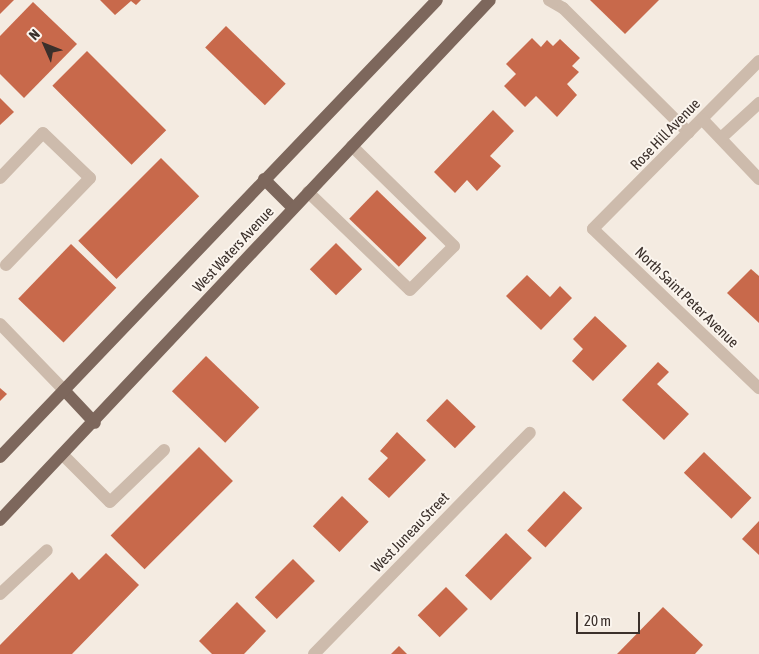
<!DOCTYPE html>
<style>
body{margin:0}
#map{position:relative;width:759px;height:654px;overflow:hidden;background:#f4ebe1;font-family:"Asap Condensed",sans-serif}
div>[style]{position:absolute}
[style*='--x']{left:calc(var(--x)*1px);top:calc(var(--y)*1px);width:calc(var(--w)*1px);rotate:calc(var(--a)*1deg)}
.building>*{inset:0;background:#c8694b;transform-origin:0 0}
.minor>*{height:12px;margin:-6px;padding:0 6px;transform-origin:6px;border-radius:6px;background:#cdbbac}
.major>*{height:12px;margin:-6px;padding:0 6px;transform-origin:6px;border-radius:6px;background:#7d675c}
span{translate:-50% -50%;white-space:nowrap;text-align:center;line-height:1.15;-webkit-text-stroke:4px #fbf5ee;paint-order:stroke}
.street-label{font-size:15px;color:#3b302b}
.north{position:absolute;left:20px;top:20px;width:50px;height:50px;-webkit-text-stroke:4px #fbf5ee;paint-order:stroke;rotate:314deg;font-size:14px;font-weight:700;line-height:20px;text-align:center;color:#3b302b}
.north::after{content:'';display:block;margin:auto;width:18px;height:22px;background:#3b302b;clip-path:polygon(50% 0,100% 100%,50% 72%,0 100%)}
.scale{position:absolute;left:576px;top:612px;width:64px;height:22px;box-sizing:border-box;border:2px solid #3b302b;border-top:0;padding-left:6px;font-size:15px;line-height:18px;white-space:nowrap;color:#3b302b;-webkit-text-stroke:4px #fbf5ee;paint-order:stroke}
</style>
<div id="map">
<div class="building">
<i style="clip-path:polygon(0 0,14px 0,0 14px)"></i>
<i style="clip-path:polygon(100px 0,141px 0,136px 5px,131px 1px,115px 15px)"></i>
<i style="clip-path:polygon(590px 0,659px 0,625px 34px)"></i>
<i style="clip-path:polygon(33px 2px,77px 44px,24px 98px,0 74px,0 36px)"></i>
<i style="left:226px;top:26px;width:83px;height:30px;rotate:44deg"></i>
<i style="clip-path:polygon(532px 38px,541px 47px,547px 40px,553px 46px,560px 39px,580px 58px,572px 66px,579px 72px,567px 84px,577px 95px,557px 117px,536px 96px,525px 107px,504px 86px,516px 74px,506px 64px)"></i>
<i style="left:87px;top:51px;width:112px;height:49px;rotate:45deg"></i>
<i style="clip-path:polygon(0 98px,14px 112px,0 125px)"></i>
<i style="clip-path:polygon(493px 110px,514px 131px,490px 156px,501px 166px,477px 191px,467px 180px,455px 193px,434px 172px)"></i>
<i style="left:161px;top:158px;width:54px;height:117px;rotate:45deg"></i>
<i style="left:377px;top:190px;width:69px;height:40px;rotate:44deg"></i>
<i style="left:336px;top:243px;width:37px;height:37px;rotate:45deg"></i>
<i style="left:71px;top:244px;width:63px;height:76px;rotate:44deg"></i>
<i style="clip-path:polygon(751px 269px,759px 276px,759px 323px,727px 293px)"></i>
<i style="clip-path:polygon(527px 275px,550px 297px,560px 286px,572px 298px,541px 330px,506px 296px)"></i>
<i style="clip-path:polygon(595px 316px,627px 346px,593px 381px,572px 361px,583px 349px,573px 339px)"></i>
<i style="left:206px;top:356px;width:74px;height:49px;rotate:44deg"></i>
<i style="clip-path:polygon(658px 362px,669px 372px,657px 384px,689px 414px,664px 440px,622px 400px)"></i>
<i style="clip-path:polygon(0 388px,7px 394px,0 401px)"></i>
<i style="left:447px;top:399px;width:40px;height:30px;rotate:44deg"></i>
<i style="clip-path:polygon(397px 432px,426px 460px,389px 498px,368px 479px,388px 458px,380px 451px)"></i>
<i style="left:199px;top:447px;width:48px;height:125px;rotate:45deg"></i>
<i style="left:704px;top:452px;width:66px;height:29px;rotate:44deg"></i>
<i style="left:564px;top:491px;width:25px;height:54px;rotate:43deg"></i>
<i style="left:342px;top:496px;width:37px;height:42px;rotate:44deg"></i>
<i style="clip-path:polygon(759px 521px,759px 555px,742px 539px)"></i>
<i style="left:506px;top:533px;width:36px;height:59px;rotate:44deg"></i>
<i style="clip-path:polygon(106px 553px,139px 585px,72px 654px,0 654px,0 645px,72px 572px,79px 580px)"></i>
<i style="left:293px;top:559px;width:31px;height:54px;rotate:45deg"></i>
<i style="left:446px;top:587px;width:31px;height:40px;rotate:45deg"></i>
<i style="clip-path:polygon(237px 602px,266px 631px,244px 654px,212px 654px,199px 641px)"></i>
<i style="clip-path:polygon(663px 607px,703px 645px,695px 654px,617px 654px)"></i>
<i style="clip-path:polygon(399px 646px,407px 654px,391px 654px)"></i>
</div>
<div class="minor">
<i style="--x:549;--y:0;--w:16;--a:30"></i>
<i style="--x:563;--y:8;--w:177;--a:44.8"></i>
<i style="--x:759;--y:61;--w:236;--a:134.7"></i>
<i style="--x:593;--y:229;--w:230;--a:43.8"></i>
<i style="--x:702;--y:119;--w:83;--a:46.5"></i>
<i style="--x:721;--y:138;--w:52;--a:-42.6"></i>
<i style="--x:0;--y:178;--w:62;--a:-46.3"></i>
<i style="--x:43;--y:133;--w:65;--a:43.8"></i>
<i style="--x:90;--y:178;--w:121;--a:134"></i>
<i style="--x:308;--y:192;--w:141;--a:43.9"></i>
<i style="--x:410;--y:290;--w:62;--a:-45"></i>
<i style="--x:454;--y:246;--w:143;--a:-135.6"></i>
<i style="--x:0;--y:324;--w:92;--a:45.9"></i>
<i style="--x:63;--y:455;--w:66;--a:45"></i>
<i style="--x:110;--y:502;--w:75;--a:-43.9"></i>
<i style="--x:0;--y:594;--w:64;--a:-43.1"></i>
<i style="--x:314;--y:654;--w:309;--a:-45.7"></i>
</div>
<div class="major">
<i style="--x:264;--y:179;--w:41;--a:45"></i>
<i style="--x:64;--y:390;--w:45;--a:46.8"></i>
<i style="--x:0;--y:457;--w:632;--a:-46.28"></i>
<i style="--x:0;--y:520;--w:714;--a:-46.7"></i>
</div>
<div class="street-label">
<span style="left:665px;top:134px;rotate:-46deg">Rose Hill Avenue</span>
<span style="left:233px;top:249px;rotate:-47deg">West Waters Avenue</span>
<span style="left:687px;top:297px;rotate:44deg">North Saint Peter Avenue</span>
<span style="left:410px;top:532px;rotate:-46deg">West Juneau Street</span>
</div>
<div class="north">N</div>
<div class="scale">20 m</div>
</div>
